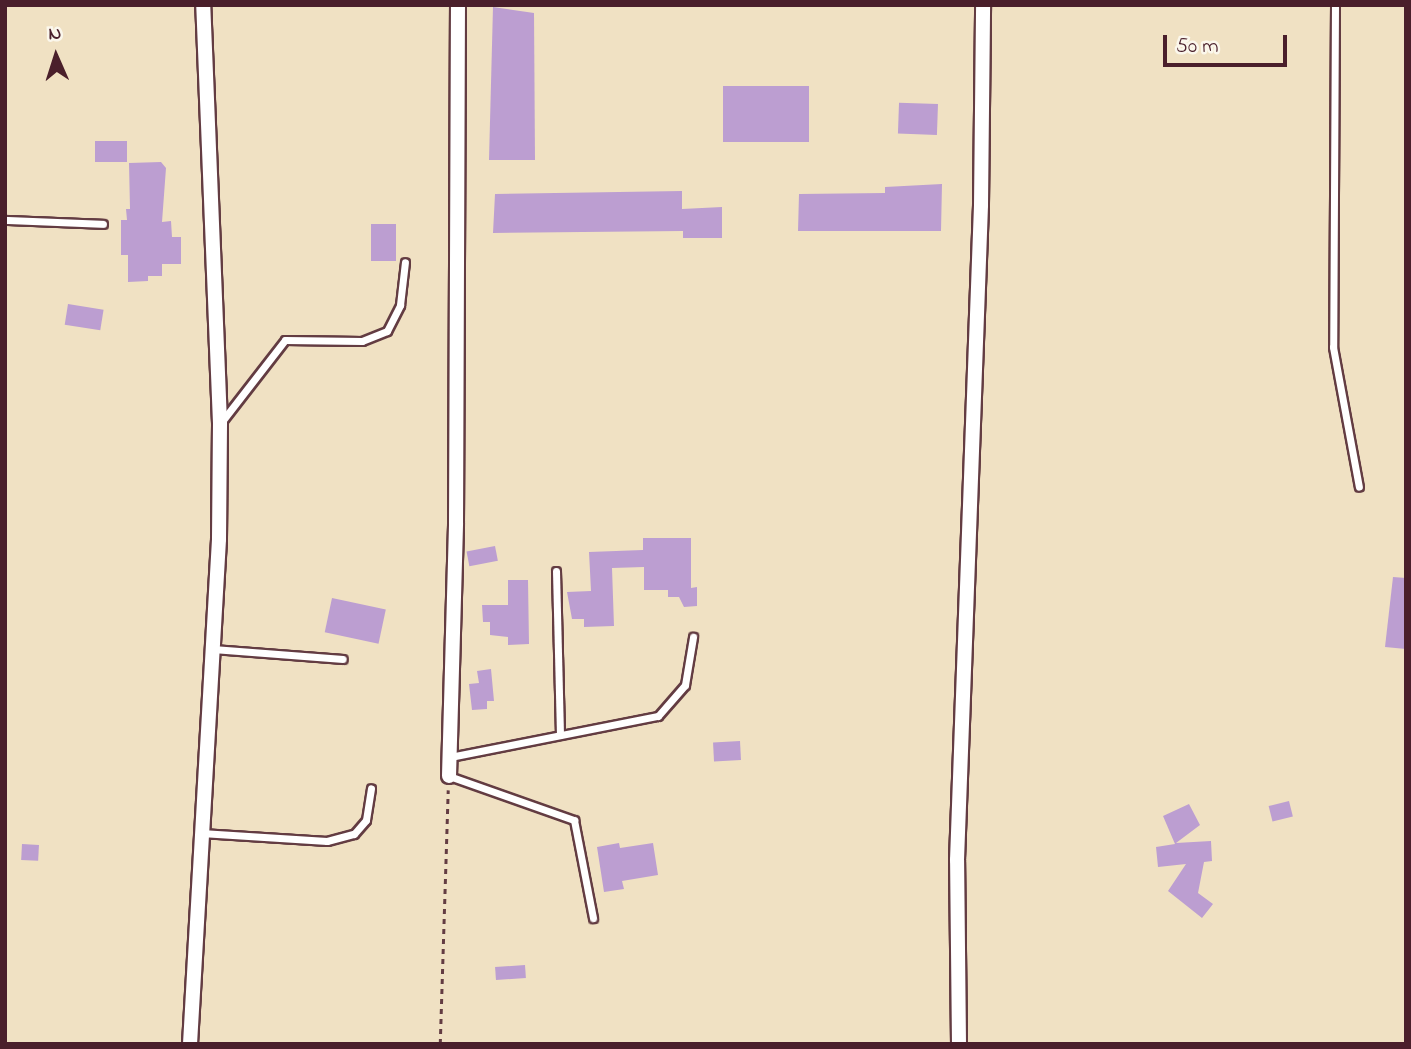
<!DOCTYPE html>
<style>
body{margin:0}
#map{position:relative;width:1411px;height:1049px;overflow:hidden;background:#f0e1c3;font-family:"Indie Flower",sans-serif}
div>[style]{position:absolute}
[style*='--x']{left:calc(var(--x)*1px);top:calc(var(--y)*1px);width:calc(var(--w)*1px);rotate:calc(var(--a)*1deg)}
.building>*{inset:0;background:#bc9ed1;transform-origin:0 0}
.path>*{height:2.5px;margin-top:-1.25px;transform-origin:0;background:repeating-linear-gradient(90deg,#633c42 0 5px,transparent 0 10px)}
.roads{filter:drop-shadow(2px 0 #633c42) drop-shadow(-2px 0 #633c42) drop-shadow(0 2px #633c42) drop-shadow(0 -2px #633c42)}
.lane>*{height:7px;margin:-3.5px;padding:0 3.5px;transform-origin:3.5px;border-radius:3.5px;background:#fff}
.street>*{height:14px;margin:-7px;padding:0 7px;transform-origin:7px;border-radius:7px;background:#fff}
span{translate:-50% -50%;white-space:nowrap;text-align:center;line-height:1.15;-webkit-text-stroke:7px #fbf7ec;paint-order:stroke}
.frame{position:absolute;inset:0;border:7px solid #4a1f2b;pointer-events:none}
.north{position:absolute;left:21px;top:21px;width:70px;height:70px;-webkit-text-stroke:5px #fbf7ec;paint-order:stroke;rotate:357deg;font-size:19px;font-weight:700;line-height:28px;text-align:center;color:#4a1f2b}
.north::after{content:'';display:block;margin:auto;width:24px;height:32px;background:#4a1f2b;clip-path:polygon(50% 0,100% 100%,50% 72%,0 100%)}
.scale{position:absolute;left:1163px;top:35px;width:124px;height:32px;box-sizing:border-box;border:4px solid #4a1f2b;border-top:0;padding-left:9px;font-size:21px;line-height:24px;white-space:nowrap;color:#4a1f2b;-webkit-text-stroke:5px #fbf7ec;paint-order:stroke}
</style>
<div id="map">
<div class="building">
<i style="clip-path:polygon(493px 7px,534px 13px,535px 160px,489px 160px)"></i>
<i style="left:723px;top:86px;width:86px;height:56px"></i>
<i style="left:938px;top:104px;width:31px;height:39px;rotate:92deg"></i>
<i style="left:95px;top:141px;width:32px;height:21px"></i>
<i style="clip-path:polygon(161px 162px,166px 168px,162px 222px,171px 221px,172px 237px,181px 237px,181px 264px,162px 264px,162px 276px,148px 276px,148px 281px,128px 282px,128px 255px,121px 255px,121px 220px,127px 220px,126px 209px,130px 209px,129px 163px)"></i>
<i style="clip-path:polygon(942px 184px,941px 231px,798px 231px,799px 194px,885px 193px,885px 187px)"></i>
<i style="clip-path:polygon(682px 191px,682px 209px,722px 207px,722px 238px,683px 238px,683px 231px,493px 233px,495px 194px)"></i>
<i style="left:371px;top:224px;width:25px;height:37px"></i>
<i style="left:68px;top:304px;width:36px;height:21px;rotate:9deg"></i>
<i style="clip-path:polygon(643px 538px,691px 538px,691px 588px,697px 587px,697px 606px,684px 607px,679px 597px,668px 597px,668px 590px,644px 590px,644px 567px,612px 568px,614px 626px,584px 627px,584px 619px,572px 619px,567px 592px,591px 591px,589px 552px,643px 550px)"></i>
<i style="left:495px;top:546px;width:15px;height:29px;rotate:79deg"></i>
<i style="clip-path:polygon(1393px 577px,1406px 578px,1406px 649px,1385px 647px)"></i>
<i style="clip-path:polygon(508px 580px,528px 580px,529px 644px,508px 645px,508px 637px,490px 635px,490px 622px,483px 622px,482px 605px,508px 605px)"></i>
<i style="left:332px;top:598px;width:55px;height:35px;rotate:12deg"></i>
<i style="clip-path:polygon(491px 669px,494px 701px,487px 701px,487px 709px,472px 710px,469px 684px,479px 683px,477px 671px)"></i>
<i style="left:740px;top:741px;width:19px;height:27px;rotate:87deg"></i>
<i style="left:1289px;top:801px;width:16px;height:21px;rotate:76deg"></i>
<i style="clip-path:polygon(1189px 804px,1200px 825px,1176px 843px,1211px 841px,1212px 861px,1204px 862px,1198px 893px,1213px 904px,1202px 918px,1168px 891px,1186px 864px,1158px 867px,1156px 847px,1175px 844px,1163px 816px)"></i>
<i style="clip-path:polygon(619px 843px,620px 848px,653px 843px,658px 875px,622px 881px,624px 889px,604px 892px,597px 847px)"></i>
<i style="left:22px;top:844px;width:17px;height:16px;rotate:3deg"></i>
<i style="left:525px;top:965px;width:13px;height:30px;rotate:86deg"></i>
</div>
<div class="path">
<i style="--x:440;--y:1044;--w:254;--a:-88.2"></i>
</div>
<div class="roads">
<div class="lane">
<i style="--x:1335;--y:5;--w:342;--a:90.3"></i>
<i style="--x:1333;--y:347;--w:142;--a:79.5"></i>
<i style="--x:5;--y:220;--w:98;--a:2.3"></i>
<i style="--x:223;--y:420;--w:101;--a:-52.2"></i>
<i style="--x:285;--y:340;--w:77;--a:0.7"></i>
<i style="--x:362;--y:341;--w:27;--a:-22"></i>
<i style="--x:387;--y:331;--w:29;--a:-63"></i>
<i style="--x:400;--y:305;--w:43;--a:-83.4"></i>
<i style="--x:556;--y:571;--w:164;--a:88.6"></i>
<i style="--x:213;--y:649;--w:130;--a:4.4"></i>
<i style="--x:450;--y:757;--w:212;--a:-11.2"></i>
<i style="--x:658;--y:716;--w:41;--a:-48.9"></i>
<i style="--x:685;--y:685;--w:49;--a:-80.5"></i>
<i style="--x:449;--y:776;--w:133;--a:19.4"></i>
<i style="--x:574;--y:820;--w:100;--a:79"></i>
<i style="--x:201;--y:833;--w:126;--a:3.6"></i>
<i style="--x:327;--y:841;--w:28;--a:-15"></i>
<i style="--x:354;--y:834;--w:18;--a:-49"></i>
<i style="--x:366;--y:820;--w:32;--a:-81"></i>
</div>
<div class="street">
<i style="--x:449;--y:776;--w:253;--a:-88.4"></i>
<i style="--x:456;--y:523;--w:518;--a:-89.78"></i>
<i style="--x:190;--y:1044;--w:506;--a:-86.71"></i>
<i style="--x:219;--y:539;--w:116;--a:-89.5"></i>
<i style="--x:220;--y:423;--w:418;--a:-92.3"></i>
<i style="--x:959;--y:1044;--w:184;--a:-90.6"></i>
<i style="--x:957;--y:860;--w:655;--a:-87.9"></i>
<i style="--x:981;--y:205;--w:200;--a:-89.4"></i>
</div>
</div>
<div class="frame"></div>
<div class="north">N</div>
<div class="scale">50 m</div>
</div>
